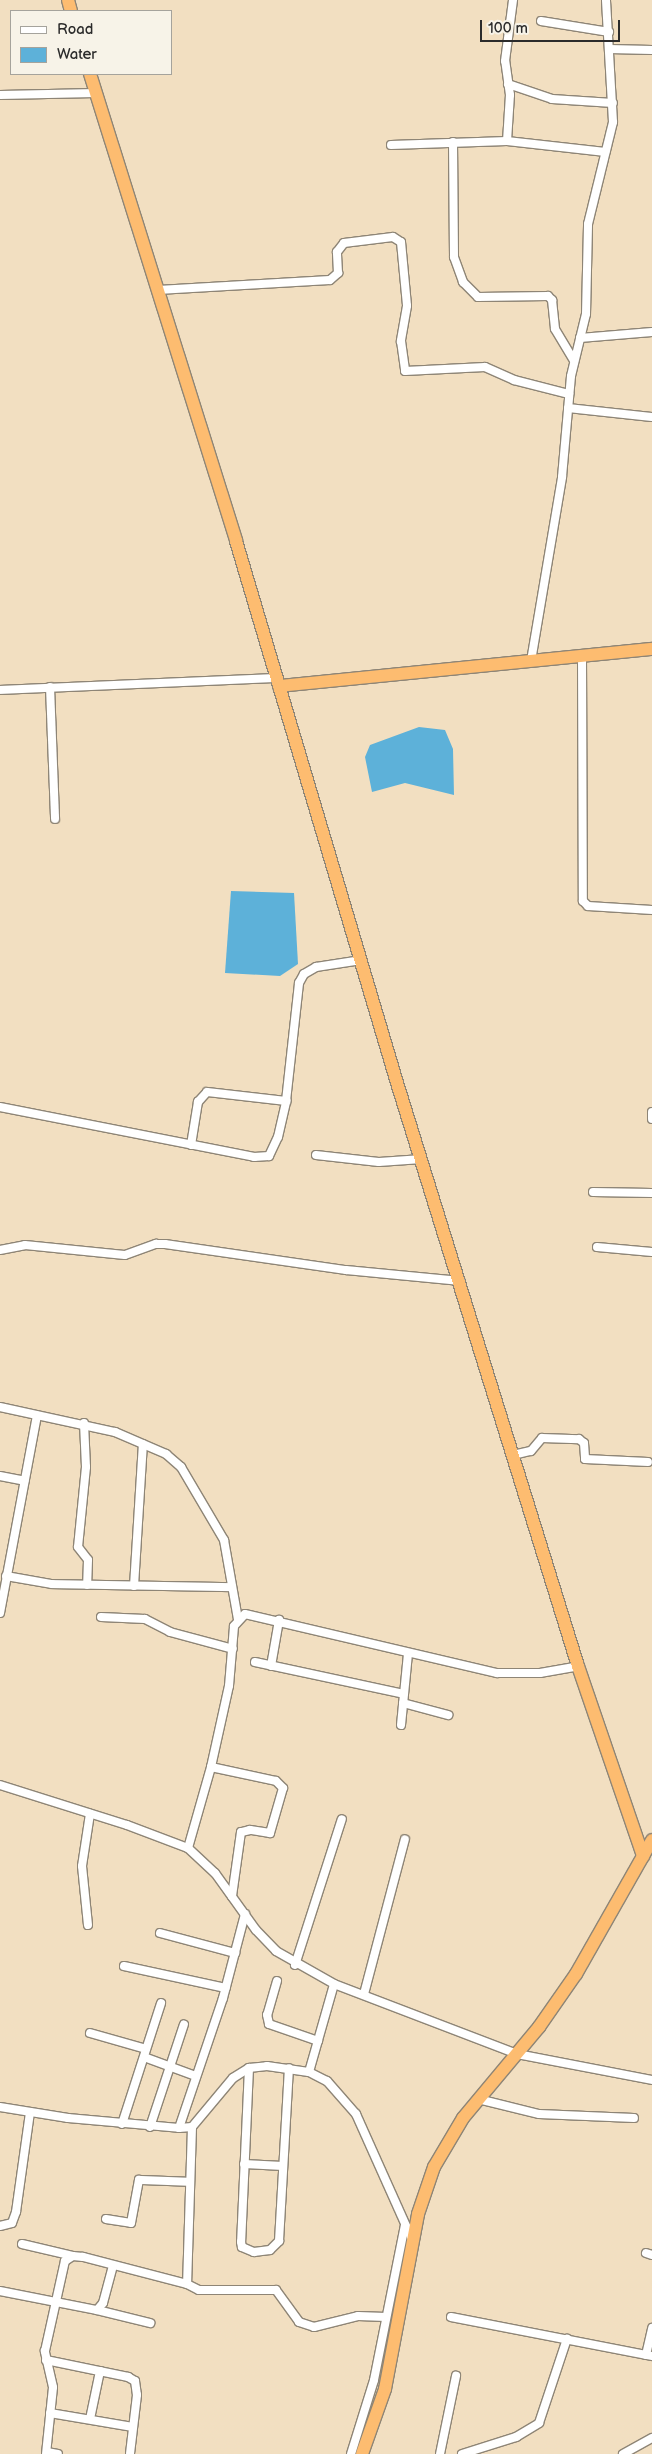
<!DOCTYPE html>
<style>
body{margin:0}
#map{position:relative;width:652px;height:2454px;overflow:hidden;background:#f2dfc1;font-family:"Balsamiq Sans",sans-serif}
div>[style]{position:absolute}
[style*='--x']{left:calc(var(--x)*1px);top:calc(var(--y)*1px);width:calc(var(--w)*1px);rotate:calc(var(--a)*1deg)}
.water>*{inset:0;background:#5db1d9}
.roads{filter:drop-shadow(1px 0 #8e8576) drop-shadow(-1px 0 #8e8576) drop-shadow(0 1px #8e8576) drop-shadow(0 -1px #8e8576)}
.minor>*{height:8px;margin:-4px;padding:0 4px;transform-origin:4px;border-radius:4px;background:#fff}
.trunk>*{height:12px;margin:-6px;padding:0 6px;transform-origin:6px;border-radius:6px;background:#fdbc70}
span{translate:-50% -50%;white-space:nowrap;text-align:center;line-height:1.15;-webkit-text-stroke:4px #f7f3e8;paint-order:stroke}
.legend{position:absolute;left:10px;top:10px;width:162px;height:65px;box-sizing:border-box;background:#f7f3e8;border:1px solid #a5a39c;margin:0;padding:6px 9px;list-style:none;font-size:15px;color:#2b2b2b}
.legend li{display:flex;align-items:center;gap:10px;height:25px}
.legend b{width:25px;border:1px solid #a5a39c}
.scale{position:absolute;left:480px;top:20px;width:140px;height:22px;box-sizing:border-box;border:2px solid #2b2b2b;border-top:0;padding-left:6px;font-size:15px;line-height:18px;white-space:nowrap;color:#2b2b2b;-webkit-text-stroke:4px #f7f3e8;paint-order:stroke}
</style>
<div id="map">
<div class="water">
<i style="clip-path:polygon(419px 727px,445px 730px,453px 749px,454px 795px,405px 783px,372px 792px,365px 757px,370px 745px)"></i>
<i style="clip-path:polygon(231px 891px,294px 893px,298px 964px,280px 976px,225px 973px)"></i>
</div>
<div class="roads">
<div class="minor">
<i style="--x:541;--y:21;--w:69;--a:9.2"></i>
<i style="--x:609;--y:49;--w:43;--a:1.3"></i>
<i style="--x:508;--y:84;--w:46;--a:18.8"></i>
<i style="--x:552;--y:99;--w:61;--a:3.8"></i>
<i style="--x:0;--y:95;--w:96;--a:-1.2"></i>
<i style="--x:507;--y:141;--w:46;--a:-86.3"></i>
<i style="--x:510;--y:95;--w:34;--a:-98"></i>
<i style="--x:505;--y:61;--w:62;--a:-82.5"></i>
<i style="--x:453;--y:142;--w:115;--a:89.5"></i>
<i style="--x:454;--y:257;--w:27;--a:70"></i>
<i style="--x:463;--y:282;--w:21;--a:45"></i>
<i style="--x:478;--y:297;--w:70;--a:-0.8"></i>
<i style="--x:548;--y:296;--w:6;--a:45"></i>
<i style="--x:552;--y:300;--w:29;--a:84"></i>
<i style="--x:555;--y:329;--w:37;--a:59"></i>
<i style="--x:391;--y:145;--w:116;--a:-2"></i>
<i style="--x:507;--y:141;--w:99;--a:6.4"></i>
<i style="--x:158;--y:290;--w:172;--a:-3.3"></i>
<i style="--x:330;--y:280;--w:11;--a:-41"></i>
<i style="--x:338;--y:273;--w:21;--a:-93"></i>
<i style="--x:337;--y:252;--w:11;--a:-52"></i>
<i style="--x:344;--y:243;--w:49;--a:-7"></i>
<i style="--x:393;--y:237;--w:9;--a:32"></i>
<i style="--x:401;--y:242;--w:64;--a:84.6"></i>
<i style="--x:407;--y:306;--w:36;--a:100"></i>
<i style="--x:401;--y:341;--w:30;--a:82"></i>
<i style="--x:405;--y:371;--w:80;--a:-2.9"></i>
<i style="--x:485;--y:367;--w:32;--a:24"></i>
<i style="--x:514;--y:380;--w:57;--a:14.3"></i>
<i style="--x:580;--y:338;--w:72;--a:-4.8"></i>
<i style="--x:568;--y:408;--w:84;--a:6.1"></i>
<i style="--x:582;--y:656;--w:245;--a:89.8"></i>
<i style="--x:583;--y:901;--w:7;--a:45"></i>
<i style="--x:588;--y:906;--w:64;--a:3.6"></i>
<i style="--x:531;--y:661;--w:187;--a:-80.4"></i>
<i style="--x:562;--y:477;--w:101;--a:-84.9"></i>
<i style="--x:571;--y:376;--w:64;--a:-76.4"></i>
<i style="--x:586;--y:314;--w:90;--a:-88.7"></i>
<i style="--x:588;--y:224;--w:105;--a:-76.2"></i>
<i style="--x:613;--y:122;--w:122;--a:-93.3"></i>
<i style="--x:50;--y:687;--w:132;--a:87.8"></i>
<i style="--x:0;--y:690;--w:277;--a:-2.5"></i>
<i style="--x:0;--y:1107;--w:259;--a:11.1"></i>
<i style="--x:254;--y:1157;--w:15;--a:-4"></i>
<i style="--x:269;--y:1156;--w:21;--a:-65"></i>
<i style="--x:278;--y:1137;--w:37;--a:-77"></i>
<i style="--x:286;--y:1101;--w:119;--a:-83.7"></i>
<i style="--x:299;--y:983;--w:10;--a:-61"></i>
<i style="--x:304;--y:974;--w:14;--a:-30"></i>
<i style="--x:316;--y:967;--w:46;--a:-8.8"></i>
<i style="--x:652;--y:1112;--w:7;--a:90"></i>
<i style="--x:191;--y:1145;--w:44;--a:-80.8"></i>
<i style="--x:198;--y:1102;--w:13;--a:-48"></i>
<i style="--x:207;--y:1092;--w:80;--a:6.5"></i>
<i style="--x:316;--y:1155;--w:63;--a:6.3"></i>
<i style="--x:379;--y:1162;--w:43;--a:-4"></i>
<i style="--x:593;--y:1192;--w:59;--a:1"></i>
<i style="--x:597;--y:1247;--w:55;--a:5.2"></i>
<i style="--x:0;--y:1250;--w:25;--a:-11"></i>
<i style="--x:25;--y:1245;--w:100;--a:5.7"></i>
<i style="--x:125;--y:1255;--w:33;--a:-20"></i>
<i style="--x:156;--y:1244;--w:9;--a:0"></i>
<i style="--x:165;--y:1244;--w:183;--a:8.2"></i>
<i style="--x:346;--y:1270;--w:115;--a:5.5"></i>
<i style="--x:0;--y:1407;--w:118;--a:12.3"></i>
<i style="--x:115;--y:1432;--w:56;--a:23.3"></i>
<i style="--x:166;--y:1454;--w:20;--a:41"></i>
<i style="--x:181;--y:1467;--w:85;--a:59.5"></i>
<i style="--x:224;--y:1540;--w:80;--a:80"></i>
<i style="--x:84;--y:1423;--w:44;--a:87.4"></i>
<i style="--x:86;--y:1467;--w:80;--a:95.7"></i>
<i style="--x:78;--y:1547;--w:16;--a:52"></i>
<i style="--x:88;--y:1560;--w:25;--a:92"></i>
<i style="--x:513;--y:1455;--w:18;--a:-13"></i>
<i style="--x:531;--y:1451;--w:17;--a:-50"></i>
<i style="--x:542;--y:1438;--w:37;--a:2"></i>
<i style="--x:579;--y:1439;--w:6;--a:39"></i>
<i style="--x:584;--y:1443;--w:16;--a:86"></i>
<i style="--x:585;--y:1459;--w:63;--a:2.7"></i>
<i style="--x:0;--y:1476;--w:25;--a:11"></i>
<i style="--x:6;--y:1576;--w:47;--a:9.9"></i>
<i style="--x:52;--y:1584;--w:180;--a:1"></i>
<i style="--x:134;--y:1586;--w:142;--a:-86.4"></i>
<i style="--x:0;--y:1613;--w:201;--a:-79.4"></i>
<i style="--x:101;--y:1617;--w:44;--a:2.6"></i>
<i style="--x:145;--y:1619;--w:28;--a:27"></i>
<i style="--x:170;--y:1632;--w:65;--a:15.1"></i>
<i style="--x:255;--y:1662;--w:152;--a:12.1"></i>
<i style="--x:271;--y:1666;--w:47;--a:-80.1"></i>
<i style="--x:403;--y:1703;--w:47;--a:14.9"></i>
<i style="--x:401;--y:1725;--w:72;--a:-84.4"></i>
<i style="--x:211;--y:1767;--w:66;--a:12.2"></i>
<i style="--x:276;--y:1781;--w:10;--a:45"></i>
<i style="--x:283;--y:1788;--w:47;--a:106.1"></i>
<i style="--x:270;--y:1833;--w:20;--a:-171"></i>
<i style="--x:250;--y:1830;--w:9;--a:167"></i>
<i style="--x:241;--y:1832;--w:65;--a:98"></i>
<i style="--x:0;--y:1785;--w:133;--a:17.5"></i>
<i style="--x:127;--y:1825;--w:65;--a:20.7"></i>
<i style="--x:188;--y:1848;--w:37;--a:43"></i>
<i style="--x:215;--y:1873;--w:70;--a:54.3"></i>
<i style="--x:256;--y:1930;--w:29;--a:46"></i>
<i style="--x:276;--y:1951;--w:67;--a:29.6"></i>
<i style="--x:334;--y:1984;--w:196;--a:20.9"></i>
<i style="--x:517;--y:2054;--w:137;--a:10.9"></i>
<i style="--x:188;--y:1848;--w:84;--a:-74.1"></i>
<i style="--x:211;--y:1767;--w:83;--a:-77.5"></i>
<i style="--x:229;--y:1686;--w:60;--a:-85.2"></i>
<i style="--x:234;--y:1626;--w:16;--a:-47"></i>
<i style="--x:245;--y:1614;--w:259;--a:13.2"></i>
<i style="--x:497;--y:1673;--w:43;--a:0"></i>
<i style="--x:540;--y:1673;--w:39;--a:-10"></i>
<i style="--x:88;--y:1925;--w:59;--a:-95.8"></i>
<i style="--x:82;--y:1866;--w:53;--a:-81.3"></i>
<i style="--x:160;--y:1933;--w:78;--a:14.9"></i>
<i style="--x:295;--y:1965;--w:153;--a:-72.2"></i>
<i style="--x:124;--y:1966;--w:104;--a:12.2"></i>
<i style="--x:277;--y:1981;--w:35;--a:106"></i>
<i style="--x:267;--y:2015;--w:9;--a:77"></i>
<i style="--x:269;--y:2024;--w:52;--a:19.1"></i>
<i style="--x:364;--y:1994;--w:160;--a:-75.2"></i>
<i style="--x:90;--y:2033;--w:58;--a:15.9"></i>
<i style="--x:144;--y:2057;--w:55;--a:20.1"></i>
<i style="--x:249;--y:2068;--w:174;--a:92.6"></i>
<i style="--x:241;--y:2242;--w:5;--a:79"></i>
<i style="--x:242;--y:2247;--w:13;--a:23"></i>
<i style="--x:254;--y:2252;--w:16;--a:-7"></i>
<i style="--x:270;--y:2250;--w:13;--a:-45"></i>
<i style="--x:279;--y:2241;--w:173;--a:-86.7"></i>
<i style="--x:309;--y:2072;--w:91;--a:-74.1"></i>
<i style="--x:478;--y:2099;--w:63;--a:13.8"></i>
<i style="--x:539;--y:2114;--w:95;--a:2.4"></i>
<i style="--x:0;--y:2107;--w:69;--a:9.2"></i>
<i style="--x:68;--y:2118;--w:111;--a:5.1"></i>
<i style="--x:179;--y:2128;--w:13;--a:-4"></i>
<i style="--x:192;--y:2127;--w:64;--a:-50.1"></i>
<i style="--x:233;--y:2078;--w:19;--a:-32"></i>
<i style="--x:249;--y:2068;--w:18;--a:-6"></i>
<i style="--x:267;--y:2066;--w:42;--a:8.1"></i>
<i style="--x:309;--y:2072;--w:20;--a:27"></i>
<i style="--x:327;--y:2081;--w:44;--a:48.7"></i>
<i style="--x:356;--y:2114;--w:137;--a:65.9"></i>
<i style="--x:122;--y:2124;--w:127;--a:-72.1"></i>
<i style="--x:150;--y:2127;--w:108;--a:-71.7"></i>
<i style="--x:192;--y:2127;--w:157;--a:91.8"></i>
<i style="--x:187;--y:2284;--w:13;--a:27"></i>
<i style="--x:199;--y:2290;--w:77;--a:0"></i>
<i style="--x:276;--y:2290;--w:39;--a:54"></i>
<i style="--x:299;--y:2322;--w:16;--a:18"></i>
<i style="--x:314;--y:2327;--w:45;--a:-14"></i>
<i style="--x:358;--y:2316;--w:28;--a:2"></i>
<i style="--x:179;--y:2128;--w:137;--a:-71.3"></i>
<i style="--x:223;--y:1998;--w:87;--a:-75.3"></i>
<i style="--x:244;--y:2164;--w:39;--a:3"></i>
<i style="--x:106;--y:2219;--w:25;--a:9"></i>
<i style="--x:131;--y:2223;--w:44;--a:-79.5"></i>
<i style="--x:139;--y:2180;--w:51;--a:2.2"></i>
<i style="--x:0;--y:2226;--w:12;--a:-14"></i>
<i style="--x:12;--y:2223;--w:12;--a:-70"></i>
<i style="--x:16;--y:2212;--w:101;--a:-82"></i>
<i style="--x:22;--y:2244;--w:52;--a:13.2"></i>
<i style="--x:646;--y:2253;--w:6;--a:18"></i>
<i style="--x:0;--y:2291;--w:99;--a:11.1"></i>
<i style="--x:97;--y:2310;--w:9;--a:-49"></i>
<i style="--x:103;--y:2303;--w:39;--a:-75"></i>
<i style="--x:97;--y:2310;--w:55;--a:13.8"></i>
<i style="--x:451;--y:2317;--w:205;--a:11"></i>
<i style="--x:646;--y:2355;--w:28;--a:-77"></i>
<i style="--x:46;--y:2360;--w:84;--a:11.7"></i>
<i style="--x:128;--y:2377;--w:8;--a:30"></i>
<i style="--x:135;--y:2381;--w:14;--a:82"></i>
<i style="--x:137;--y:2395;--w:59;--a:96.8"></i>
<i style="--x:50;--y:2413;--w:84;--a:9.6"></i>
<i style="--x:90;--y:2419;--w:49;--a:-78.2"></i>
<i style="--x:47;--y:2452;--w:11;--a:10"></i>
<i style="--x:46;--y:2454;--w:67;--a:-84"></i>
<i style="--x:53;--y:2387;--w:37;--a:-103"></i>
<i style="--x:45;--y:2351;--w:92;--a:-77.5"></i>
<i style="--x:65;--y:2261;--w:9;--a:-32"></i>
<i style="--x:73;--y:2256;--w:10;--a:6"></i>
<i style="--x:83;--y:2257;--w:107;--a:14.6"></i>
<i style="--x:351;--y:2454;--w:77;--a:-72.7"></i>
<i style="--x:374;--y:2380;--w:158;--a:-78.7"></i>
<i style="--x:440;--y:2454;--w:80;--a:-78.4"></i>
<i style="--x:462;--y:2454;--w:57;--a:-17.5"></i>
<i style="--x:516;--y:2437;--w:27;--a:-31"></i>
<i style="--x:539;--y:2423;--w:89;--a:-71.6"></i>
<i style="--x:623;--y:2454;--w:33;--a:-29"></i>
</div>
<div class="trunk">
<i style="--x:68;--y:0;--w:11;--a:75"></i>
<i style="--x:90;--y:74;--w:489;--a:72.6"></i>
<i style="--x:236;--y:541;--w:569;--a:73.45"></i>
<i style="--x:398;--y:1086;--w:607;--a:72.76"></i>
<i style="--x:578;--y:1666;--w:201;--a:71.1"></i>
<i style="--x:279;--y:686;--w:375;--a:-5.7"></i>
<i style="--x:362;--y:2454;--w:69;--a:-70.5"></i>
<i style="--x:385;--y:2389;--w:178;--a:-79.3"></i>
<i style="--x:418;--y:2214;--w:50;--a:-71.2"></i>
<i style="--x:434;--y:2167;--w:57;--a:-59.4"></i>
<i style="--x:463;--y:2118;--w:119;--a:-50.1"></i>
<i style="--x:539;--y:2027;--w:65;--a:-55.1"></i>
<i style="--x:576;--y:1974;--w:154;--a:-60.4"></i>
</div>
</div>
<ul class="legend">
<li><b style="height:6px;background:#fff"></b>Road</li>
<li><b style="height:14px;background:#5db1d9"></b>Water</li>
</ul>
<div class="scale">100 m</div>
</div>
